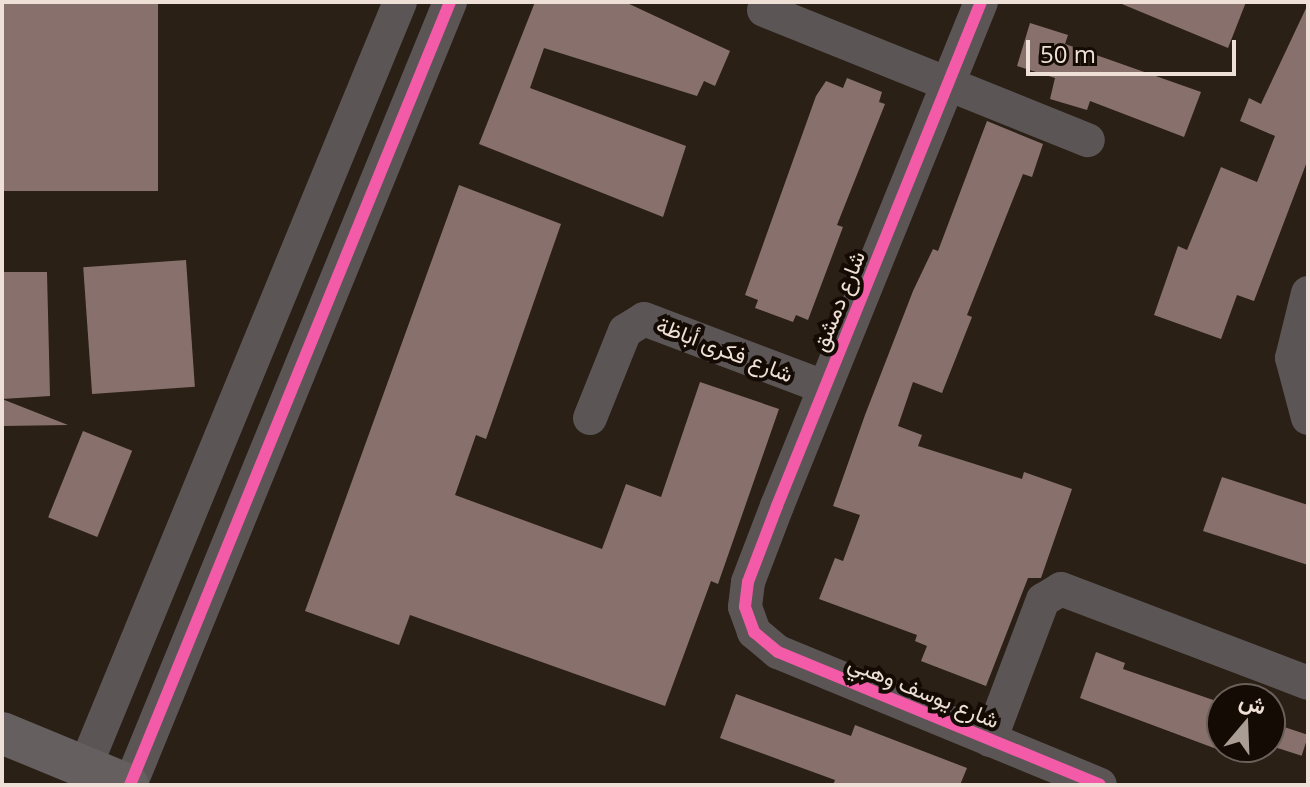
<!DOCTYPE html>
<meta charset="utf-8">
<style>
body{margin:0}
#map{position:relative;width:1310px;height:787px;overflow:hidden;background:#2b2016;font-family:"Open Sans",Vazirmatn,sans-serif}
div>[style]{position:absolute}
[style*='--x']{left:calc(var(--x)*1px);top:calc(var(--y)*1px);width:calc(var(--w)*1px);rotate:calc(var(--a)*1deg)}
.building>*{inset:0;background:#88716d;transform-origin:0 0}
.minor>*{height:34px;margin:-17px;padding:0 17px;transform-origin:17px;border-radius:17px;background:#5b5556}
.major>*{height:42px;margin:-21px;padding:0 21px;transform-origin:21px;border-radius:21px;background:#655f60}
.cycleway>*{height:12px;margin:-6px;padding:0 6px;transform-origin:6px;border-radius:6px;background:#f35aa7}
span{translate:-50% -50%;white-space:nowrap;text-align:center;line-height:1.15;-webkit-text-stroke:8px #140b05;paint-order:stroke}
.street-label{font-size:22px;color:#eee0d6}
.frame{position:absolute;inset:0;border:4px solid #eee0d6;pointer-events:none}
.north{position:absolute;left:1206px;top:683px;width:80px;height:80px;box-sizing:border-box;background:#140b05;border:2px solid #6b6059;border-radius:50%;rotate:19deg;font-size:22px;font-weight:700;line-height:32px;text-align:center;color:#eee0d6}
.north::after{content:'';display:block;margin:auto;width:28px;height:36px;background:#aa9d93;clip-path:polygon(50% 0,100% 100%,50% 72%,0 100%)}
.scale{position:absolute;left:1026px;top:40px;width:210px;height:36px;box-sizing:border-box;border:4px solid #eee0d6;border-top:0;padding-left:10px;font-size:24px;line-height:28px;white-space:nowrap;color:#eee0d6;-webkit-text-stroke:6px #140b05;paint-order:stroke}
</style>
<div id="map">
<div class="building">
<i style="left:2px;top:2px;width:156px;height:189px"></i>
<i style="clip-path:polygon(535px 2px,625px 2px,730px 51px,715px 86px,704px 81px,697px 96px,544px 48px,530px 88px,686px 146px,663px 217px,479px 144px)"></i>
<i style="clip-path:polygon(1117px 2px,1246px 2px,1228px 48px)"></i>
<i style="clip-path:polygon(1308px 4px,1308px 159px,1254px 301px,1237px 295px,1221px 339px,1154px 315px,1178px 246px,1187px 250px,1221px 167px,1257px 182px,1275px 136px,1240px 121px,1249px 98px,1261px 104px)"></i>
<i style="clip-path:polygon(1030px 23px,1068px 35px,1065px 44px,1201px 92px,1184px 137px,1090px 101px,1087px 110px,1050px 99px,1055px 78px,1017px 66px)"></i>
<i style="clip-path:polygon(847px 78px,882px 92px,879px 102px,885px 104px,837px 225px,843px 227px,808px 320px,796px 315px,793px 322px,755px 308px,758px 300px,745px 295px,816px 96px,826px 81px,843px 88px)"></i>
<i style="clip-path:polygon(987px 121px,1043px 144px,1032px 177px,1023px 174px,967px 315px,972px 317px,942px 393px,913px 382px,898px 426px,922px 435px,918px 446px,1022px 479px,1024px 472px,1072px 489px,1041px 578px,1028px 578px,986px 686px,921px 661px,927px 646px,915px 641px,917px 635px,819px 599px,835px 558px,843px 561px,860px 515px,833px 506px,865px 415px,913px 291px,933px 249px,938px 251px)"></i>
<i style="clip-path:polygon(459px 185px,561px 224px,486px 439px,476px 435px,455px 495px,602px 549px,626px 484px,661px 497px,700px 382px,779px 409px,718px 584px,711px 581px,665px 706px,410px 615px,399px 645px,305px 611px)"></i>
<i style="left:186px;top:260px;width:127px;height:103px;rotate:86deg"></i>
<i style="clip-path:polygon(2px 272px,47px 272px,50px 396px,2px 399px,68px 425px,2px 426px)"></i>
<i style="left:83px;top:431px;width:53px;height:93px;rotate:22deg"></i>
<i style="clip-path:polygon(1222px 477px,1308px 505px,1308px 565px,1203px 531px)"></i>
<i style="clip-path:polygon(1096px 652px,1125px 663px,1123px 669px,1222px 703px,1222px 751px,1080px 698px)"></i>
<i style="clip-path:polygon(736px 694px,851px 736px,855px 725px,967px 768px,960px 785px,833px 785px,835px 780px,720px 738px)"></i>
<i style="left:1278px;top:725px;width:32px;height:22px;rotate:18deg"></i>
</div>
<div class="minor">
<i style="--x:981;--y:2;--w:544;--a:112.04"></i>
<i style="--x:777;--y:506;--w:81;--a:110.9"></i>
<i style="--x:748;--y:582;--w:25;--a:97"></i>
<i style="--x:745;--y:607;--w:27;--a:70"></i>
<i style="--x:754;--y:632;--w:31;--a:40"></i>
<i style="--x:778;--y:652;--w:348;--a:22.4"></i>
<i style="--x:764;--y:10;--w:349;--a:21.9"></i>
<i style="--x:1308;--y:293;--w:67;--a:103.8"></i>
<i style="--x:1292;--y:358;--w:62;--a:75.1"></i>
<i style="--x:590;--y:418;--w:94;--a:-68.1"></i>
<i style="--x:625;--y:331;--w:22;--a:-32"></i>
<i style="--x:644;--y:319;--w:192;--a:20.7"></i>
<i style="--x:990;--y:740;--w:150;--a:-69.3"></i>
<i style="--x:1043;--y:600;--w:21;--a:-31"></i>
<i style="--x:1061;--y:589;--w:264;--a:20.8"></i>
<i style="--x:85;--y:767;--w:827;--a:-67.62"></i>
<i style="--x:130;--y:785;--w:846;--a:-67.77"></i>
</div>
<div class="major">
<i style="--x:2;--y:733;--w:136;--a:22.4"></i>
</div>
<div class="cycleway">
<i style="--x:981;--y:2;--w:544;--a:112.04"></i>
<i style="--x:777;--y:506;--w:81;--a:110.9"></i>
<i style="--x:748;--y:582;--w:25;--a:97"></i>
<i style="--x:745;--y:607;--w:27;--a:70"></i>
<i style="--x:754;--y:632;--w:31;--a:40"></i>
<i style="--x:778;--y:652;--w:348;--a:22.4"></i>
<i style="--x:130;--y:785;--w:846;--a:-67.77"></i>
</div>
<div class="street-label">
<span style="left:838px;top:301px;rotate:-68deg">شارع دمشق</span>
<span style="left:725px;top:349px;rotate:21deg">شارع فكرى أباظة</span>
<span style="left:924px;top:691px;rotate:22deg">شارع يوسف وهبي</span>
</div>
<div class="frame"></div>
<div class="north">ش</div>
<div class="scale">50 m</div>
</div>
